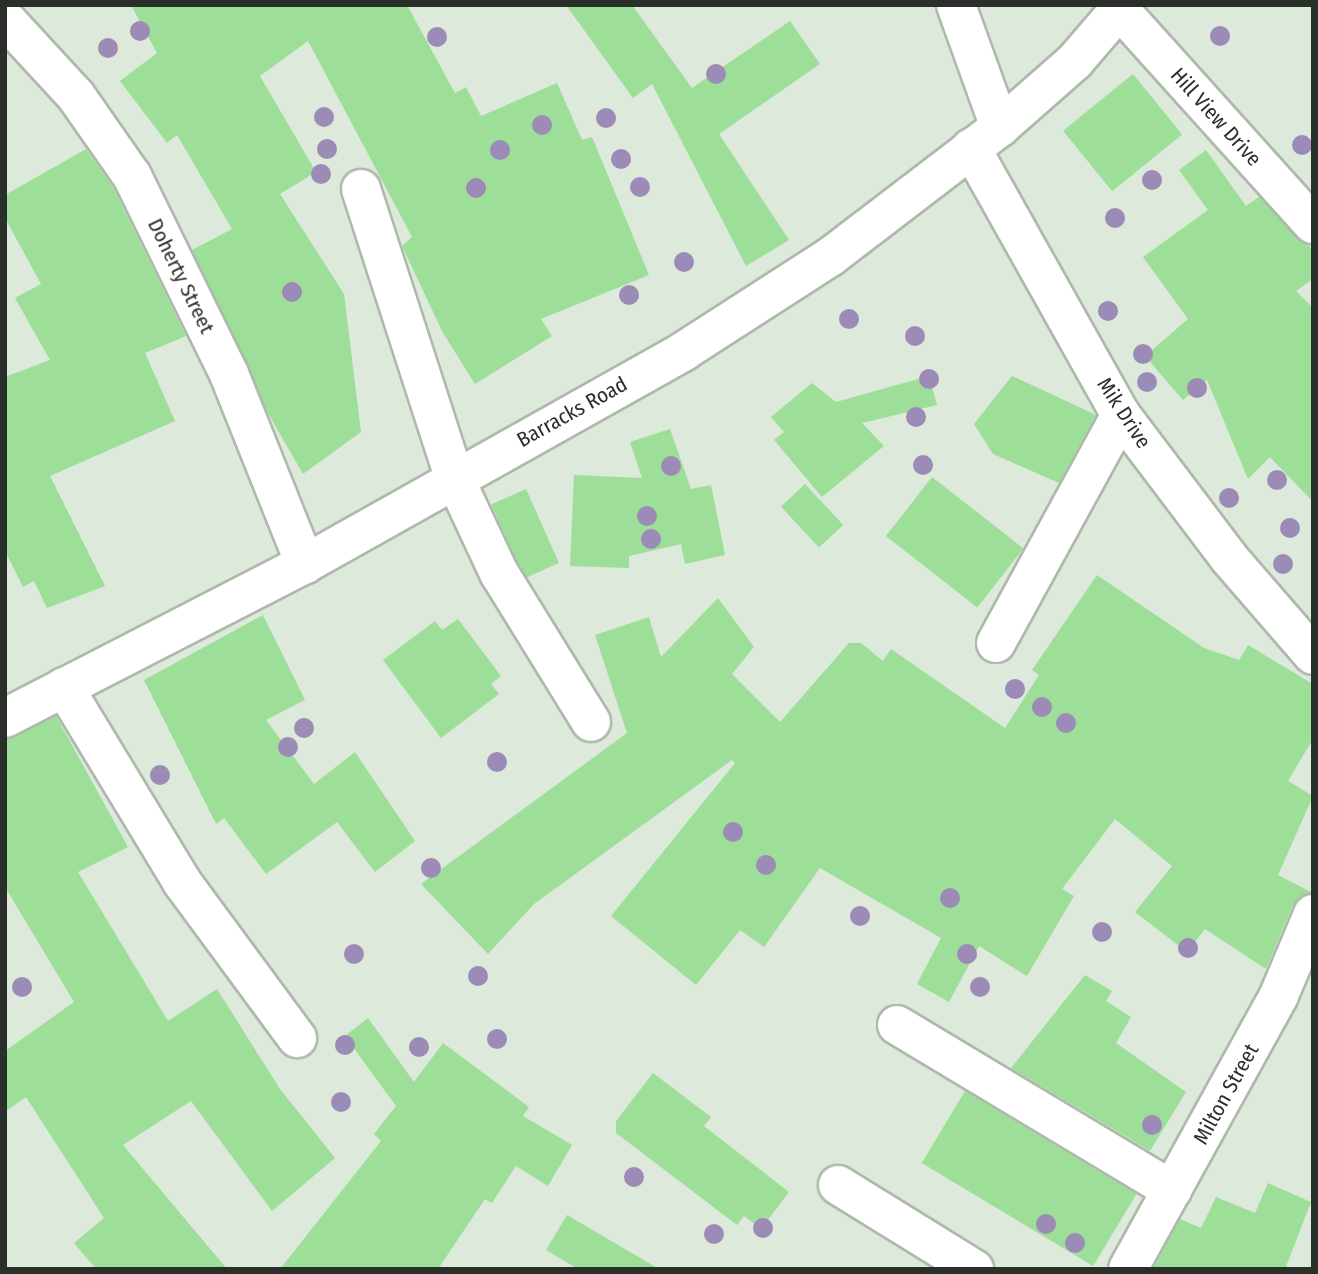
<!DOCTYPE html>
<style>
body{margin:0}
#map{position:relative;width:1318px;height:1274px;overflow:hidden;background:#dce9db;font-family:"Fira Sans Condensed",sans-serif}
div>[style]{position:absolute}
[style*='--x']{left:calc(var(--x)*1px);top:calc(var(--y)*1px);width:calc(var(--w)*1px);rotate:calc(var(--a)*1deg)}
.building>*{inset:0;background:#9dde98;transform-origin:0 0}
.roads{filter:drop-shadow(2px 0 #aeb9ac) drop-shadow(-2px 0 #aeb9ac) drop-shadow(0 2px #aeb9ac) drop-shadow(0 -2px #aeb9ac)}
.minor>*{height:38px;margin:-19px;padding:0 19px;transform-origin:19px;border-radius:19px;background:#fff}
.trees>*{width:20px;height:20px;margin:-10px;border-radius:50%;background:#9c8ab7}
span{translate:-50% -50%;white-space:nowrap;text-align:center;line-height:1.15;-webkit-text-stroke:6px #fff;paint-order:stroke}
.street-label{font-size:21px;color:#2b2f2a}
.frame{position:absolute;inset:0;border:7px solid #2b2f2a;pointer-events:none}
</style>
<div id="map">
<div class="building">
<i style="clip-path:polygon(131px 5px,407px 5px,455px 93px,466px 87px,481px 116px,557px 83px,582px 140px,592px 137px,649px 275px,541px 319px,552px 336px,475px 384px,443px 333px,402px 246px,412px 237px,308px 41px,260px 76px,316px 172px,280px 194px,344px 294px,361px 432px,303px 474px,269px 415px,192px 250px,232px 229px,177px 135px,167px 143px,120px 81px,157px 53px)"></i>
<i style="clip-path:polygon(566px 5px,632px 5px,692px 88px,790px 21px,820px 64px,719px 134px,789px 240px,746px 266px,652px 84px,633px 98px)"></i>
<i style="left:1133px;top:74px;width:78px;height:90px;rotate:51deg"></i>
<i style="clip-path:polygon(86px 149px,113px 187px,186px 336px,145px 353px,175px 421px,50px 476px,105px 586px,47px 608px,34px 581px,23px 587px,5px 551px,5px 377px,50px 360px,15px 298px,41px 284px,5px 218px,5px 195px)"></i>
<i style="clip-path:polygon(1206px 150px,1246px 206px,1259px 197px,1313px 250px,1313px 279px,1296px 291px,1313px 308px,1313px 502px,1270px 457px,1248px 479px,1207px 380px,1183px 400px,1145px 356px,1188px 319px,1143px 257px,1208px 210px,1179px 170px)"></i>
<i style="clip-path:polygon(929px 376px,937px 405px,862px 423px,884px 446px,822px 497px,774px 440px,784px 432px,771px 417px,812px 383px,836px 402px)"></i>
<i style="clip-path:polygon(1012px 376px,1096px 415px,1059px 483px,993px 454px,974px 424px)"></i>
<i style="clip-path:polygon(670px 429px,691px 489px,711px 485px,725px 555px,685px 564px,681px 544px,629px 556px,629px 568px,570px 566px,574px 475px,642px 478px,630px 442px)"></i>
<i style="left:932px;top:477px;width:116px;height:75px;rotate:38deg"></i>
<i style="left:805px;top:484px;width:56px;height:33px;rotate:47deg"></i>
<i style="left:526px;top:489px;width:81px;height:38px;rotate:66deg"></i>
<i style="clip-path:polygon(1097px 575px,1204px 648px,1239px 660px,1248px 645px,1313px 684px,1313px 739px,1288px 781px,1313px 796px,1278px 875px,1313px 893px,1293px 905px,1266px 969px,1205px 929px,1187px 952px,1135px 912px,1172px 866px,1115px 819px,1062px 889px,1074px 896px,1027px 976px,979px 946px,949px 1002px,917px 984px,941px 938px,820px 868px,764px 947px,740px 930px,696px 985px,611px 916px,735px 763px,732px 760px,534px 904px,488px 954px,421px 884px,627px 733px,595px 635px,649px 617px,661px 657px,718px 598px,754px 647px,732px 674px,780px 722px,849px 643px,861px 643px,883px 661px,891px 649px,1005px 728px,1039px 675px,1032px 670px)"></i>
<i style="clip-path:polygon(263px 615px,305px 700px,266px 720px,314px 784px,355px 752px,415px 841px,375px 872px,337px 822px,266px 874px,224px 818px,216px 824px,144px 680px)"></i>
<i style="clip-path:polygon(458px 619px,501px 676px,491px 684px,499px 694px,441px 738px,383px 660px,435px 621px,442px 630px)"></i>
<i style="clip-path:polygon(56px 716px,128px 847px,78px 872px,168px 1021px,217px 989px,280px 1089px,335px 1158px,272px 1211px,191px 1101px,123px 1145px,227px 1269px,96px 1269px,74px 1243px,104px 1218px,26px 1097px,5px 1112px,5px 1051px,74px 1002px,5px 887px,5px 740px)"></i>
<i style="clip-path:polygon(1085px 975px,1112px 991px,1106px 1001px,1131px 1017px,1116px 1043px,1186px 1092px,1150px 1151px,1011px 1068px)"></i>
<i style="clip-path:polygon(368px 1018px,414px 1082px,443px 1043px,529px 1107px,523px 1116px,572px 1145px,548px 1186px,516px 1166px,492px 1203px,485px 1199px,438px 1269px,280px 1269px,381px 1141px,374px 1134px,396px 1106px,345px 1036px)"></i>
<i style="clip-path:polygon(653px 1073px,711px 1117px,704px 1126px,789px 1192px,761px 1229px,744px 1216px,737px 1225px,616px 1133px,616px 1121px)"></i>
<i style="left:965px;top:1091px;width:200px;height:84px;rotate:31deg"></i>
<i style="clip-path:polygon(1268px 1183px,1311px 1202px,1285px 1269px,1153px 1269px,1180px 1219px,1201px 1228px,1216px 1197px,1255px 1213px)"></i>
<i style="clip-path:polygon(567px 1215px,659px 1269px,578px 1269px,546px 1250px)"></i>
</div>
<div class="roads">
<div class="minor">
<i style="--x:956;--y:5;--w:130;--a:70.2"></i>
<i style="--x:1120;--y:10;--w:288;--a:48"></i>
<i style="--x:5;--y:19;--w:105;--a:47.3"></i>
<i style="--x:76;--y:96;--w:98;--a:55"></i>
<i style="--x:132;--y:176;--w:220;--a:63.9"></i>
<i style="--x:229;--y:374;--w:205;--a:68.2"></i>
<i style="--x:971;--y:148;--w:306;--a:60.7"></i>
<i style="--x:1121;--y:415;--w:179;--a:52.9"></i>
<i style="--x:1229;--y:558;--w:128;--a:49.1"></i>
<i style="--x:361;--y:189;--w:303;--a:72.1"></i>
<i style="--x:454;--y:477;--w:106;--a:64.9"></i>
<i style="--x:499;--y:573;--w:175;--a:58.3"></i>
<i style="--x:996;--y:643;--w:260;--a:-61.3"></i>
<i style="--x:64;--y:687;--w:228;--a:58.8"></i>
<i style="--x:182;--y:882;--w:194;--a:53.6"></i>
<i style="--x:5;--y:718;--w:337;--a:-27.2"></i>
<i style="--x:305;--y:564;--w:435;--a:-29.3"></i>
<i style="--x:684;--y:351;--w:174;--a:-32.8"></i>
<i style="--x:830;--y:257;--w:214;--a:-37.4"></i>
<i style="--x:1000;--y:127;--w:100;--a:-41.3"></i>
<i style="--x:1075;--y:61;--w:74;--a:-49.4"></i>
<i style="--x:897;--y:1025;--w:321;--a:31"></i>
<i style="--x:838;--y:1185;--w:160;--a:31.7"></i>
<i style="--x:1128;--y:1269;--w:313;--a:-61.1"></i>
<i style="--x:1279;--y:995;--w:88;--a:-67.2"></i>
</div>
</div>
<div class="trees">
<i style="left:140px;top:31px"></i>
<i style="left:1220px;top:36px"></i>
<i style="left:437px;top:37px"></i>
<i style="left:108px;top:48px"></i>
<i style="left:716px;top:74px"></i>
<i style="left:324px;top:117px"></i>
<i style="left:606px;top:118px"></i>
<i style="left:542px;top:125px"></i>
<i style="left:1302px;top:145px"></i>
<i style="left:327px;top:149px"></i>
<i style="left:500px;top:150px"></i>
<i style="left:621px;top:159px"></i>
<i style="left:321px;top:174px"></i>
<i style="left:1152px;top:180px"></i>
<i style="left:640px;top:187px"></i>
<i style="left:476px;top:188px"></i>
<i style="left:1115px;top:218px"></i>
<i style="left:684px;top:262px"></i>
<i style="left:292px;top:292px"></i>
<i style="left:629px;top:295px"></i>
<i style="left:1108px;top:311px"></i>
<i style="left:849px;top:319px"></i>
<i style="left:915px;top:336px"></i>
<i style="left:1143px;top:354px"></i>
<i style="left:929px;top:379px"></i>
<i style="left:1147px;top:382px"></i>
<i style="left:1197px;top:388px"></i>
<i style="left:916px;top:417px"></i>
<i style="left:923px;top:465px"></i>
<i style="left:671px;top:466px"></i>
<i style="left:1277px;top:480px"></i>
<i style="left:1229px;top:498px"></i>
<i style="left:647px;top:516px"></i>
<i style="left:1290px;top:528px"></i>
<i style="left:651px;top:539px"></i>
<i style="left:1283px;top:564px"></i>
<i style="left:1015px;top:689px"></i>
<i style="left:1042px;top:707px"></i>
<i style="left:1066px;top:723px"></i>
<i style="left:304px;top:728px"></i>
<i style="left:288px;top:747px"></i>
<i style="left:497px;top:762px"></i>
<i style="left:160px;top:775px"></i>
<i style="left:733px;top:832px"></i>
<i style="left:766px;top:865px"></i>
<i style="left:431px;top:868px"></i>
<i style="left:950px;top:898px"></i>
<i style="left:860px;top:916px"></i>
<i style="left:1102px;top:932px"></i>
<i style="left:1188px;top:948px"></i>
<i style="left:354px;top:954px"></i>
<i style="left:967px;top:954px"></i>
<i style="left:478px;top:976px"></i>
<i style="left:22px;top:987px"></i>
<i style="left:980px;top:987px"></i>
<i style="left:497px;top:1039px"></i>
<i style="left:345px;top:1045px"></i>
<i style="left:419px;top:1047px"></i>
<i style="left:341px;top:1102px"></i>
<i style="left:1152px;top:1125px"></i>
<i style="left:634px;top:1177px"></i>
<i style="left:1046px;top:1224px"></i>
<i style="left:763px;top:1228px"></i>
<i style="left:714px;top:1234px"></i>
<i style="left:1075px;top:1243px"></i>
</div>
<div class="street-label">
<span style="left:1216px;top:117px;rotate:48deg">Hill View Drive</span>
<span style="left:181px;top:276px;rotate:64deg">Doherty Street</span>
<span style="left:572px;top:412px;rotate:-29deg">Barracks Road</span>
<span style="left:1124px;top:413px;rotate:57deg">Mik Drive</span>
<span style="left:1226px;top:1094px;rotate:-61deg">Milton Street</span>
</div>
<div class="frame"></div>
</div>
